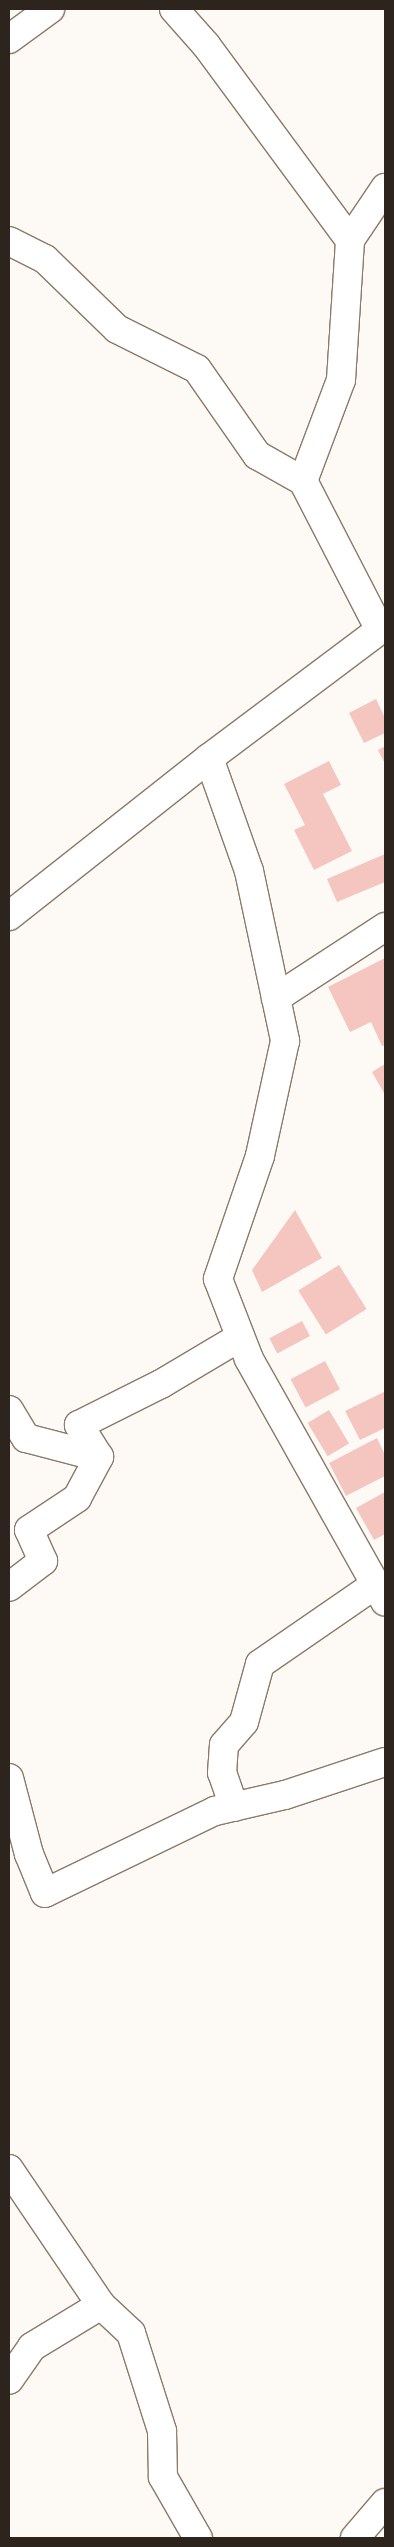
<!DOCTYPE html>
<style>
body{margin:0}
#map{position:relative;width:394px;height:2547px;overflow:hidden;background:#fdf9f5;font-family:Arial,sans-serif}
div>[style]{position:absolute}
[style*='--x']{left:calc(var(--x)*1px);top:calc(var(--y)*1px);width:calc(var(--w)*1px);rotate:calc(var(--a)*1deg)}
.building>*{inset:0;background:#f4c6bf;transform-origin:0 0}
.roads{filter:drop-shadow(1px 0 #8c7968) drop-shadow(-1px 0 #8c7968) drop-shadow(0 1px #8c7968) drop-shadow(0 -1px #8c7968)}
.minor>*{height:28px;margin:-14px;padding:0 14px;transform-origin:14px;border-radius:14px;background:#fff}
.secondary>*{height:28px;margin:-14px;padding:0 14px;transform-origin:14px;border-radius:14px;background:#fff}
span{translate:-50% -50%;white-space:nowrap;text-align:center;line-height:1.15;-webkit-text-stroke:4px #fff;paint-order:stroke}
.frame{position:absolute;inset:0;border:10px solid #2c241d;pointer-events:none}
</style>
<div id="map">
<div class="building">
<i style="clip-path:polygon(376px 699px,385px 718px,385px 733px,364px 743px,349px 713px)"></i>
<i style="clip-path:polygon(385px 746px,385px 764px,378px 750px)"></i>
<i style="clip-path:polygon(329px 761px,341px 785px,323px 794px,352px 851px,314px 870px,294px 830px,305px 825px,284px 784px)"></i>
<i style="clip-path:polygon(385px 854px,385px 882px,337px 902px,327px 879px)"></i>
<i style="clip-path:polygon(385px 958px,385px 1045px,382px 1046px,371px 1022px,350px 1032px,328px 987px)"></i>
<i style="clip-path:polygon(385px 1064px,385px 1095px,372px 1072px)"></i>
<i style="clip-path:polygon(295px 1210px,322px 1258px,262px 1292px,252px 1270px)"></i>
<i style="left:339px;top:1265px;width:52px;height:48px;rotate:58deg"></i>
<i style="left:302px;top:1321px;width:17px;height:37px;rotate:62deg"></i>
<i style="left:325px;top:1361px;width:32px;height:39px;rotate:62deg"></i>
<i style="clip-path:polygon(384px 1392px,385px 1428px,360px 1440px,345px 1411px)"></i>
<i style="left:329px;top:1410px;width:39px;height:25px;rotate:59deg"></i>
<i style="clip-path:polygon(377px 1438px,385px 1455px,385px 1476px,346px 1496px,329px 1463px)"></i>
<i style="clip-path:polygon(385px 1492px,385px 1534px,374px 1540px,356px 1508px)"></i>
</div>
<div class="roads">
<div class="minor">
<i style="--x:174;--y:9;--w:48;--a:48.4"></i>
<i style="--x:206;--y:45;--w:242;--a:53.6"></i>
<i style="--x:9;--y:39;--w:51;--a:-36.2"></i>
<i style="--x:9;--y:241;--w:40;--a:26.6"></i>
<i style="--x:45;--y:259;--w:100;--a:44.2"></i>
<i style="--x:117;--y:329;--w:89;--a:26.6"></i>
<i style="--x:197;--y:369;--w:105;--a:55.1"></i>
<i style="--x:257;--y:455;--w:53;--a:29.5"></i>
<i style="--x:380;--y:630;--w:168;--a:-117.3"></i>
<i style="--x:303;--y:481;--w:108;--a:-69.4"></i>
<i style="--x:341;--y:380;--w:140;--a:-86.3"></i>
<i style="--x:350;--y:240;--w:63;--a:-56.1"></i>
<i style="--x:9;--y:916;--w:255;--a:-38.3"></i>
<i style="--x:276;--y:998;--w:130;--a:-33.1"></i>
<i style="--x:9;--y:1410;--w:33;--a:59"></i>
<i style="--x:26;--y:1438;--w:75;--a:14.6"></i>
<i style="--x:9;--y:1587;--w:43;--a:-37.4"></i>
<i style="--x:43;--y:1561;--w:34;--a:-114"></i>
<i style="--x:29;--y:1530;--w:58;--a:-33.7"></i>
<i style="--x:77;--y:1498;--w:47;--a:-61.8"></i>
<i style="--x:99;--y:1457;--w:38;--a:-122"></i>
<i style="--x:79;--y:1425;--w:92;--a:-26.6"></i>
<i style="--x:161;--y:1384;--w:92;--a:-30.7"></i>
<i style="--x:9;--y:1778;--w:79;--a:75.3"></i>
<i style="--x:29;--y:1854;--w:42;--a:67.7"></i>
<i style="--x:45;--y:1893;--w:189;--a:-25.8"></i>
<i style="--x:215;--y:1811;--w:72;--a:-12.9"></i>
<i style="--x:285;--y:1795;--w:105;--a:-18.3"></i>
<i style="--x:234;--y:1807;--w:36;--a:-109"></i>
<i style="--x:222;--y:1773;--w:28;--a:-86"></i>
<i style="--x:224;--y:1745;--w:30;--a:-49"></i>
<i style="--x:244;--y:1722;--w:60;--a:-74.6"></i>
<i style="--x:260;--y:1664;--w:141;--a:-34.6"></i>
<i style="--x:9;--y:2169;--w:164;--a:55.9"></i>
<i style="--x:101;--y:2305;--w:81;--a:148.7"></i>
<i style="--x:32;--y:2347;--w:40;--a:124.9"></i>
<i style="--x:101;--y:2305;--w:41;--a:43"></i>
<i style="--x:131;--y:2333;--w:103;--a:72.4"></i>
<i style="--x:162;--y:2431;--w:46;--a:88.8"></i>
<i style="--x:163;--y:2477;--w:70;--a:60.2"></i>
</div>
<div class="secondary">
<i style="--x:385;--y:626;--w:220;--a:143.1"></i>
<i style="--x:209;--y:758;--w:120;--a:70.5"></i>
<i style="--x:249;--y:871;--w:174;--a:78"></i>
<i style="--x:285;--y:1041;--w:118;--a:102.3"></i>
<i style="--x:260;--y:1156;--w:130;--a:108.9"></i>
<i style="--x:218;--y:1279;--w:86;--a:68.8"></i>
<i style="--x:249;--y:1359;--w:278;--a:60.7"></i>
<i style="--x:355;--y:2538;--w:46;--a:-49.4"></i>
</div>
</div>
<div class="frame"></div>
</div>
